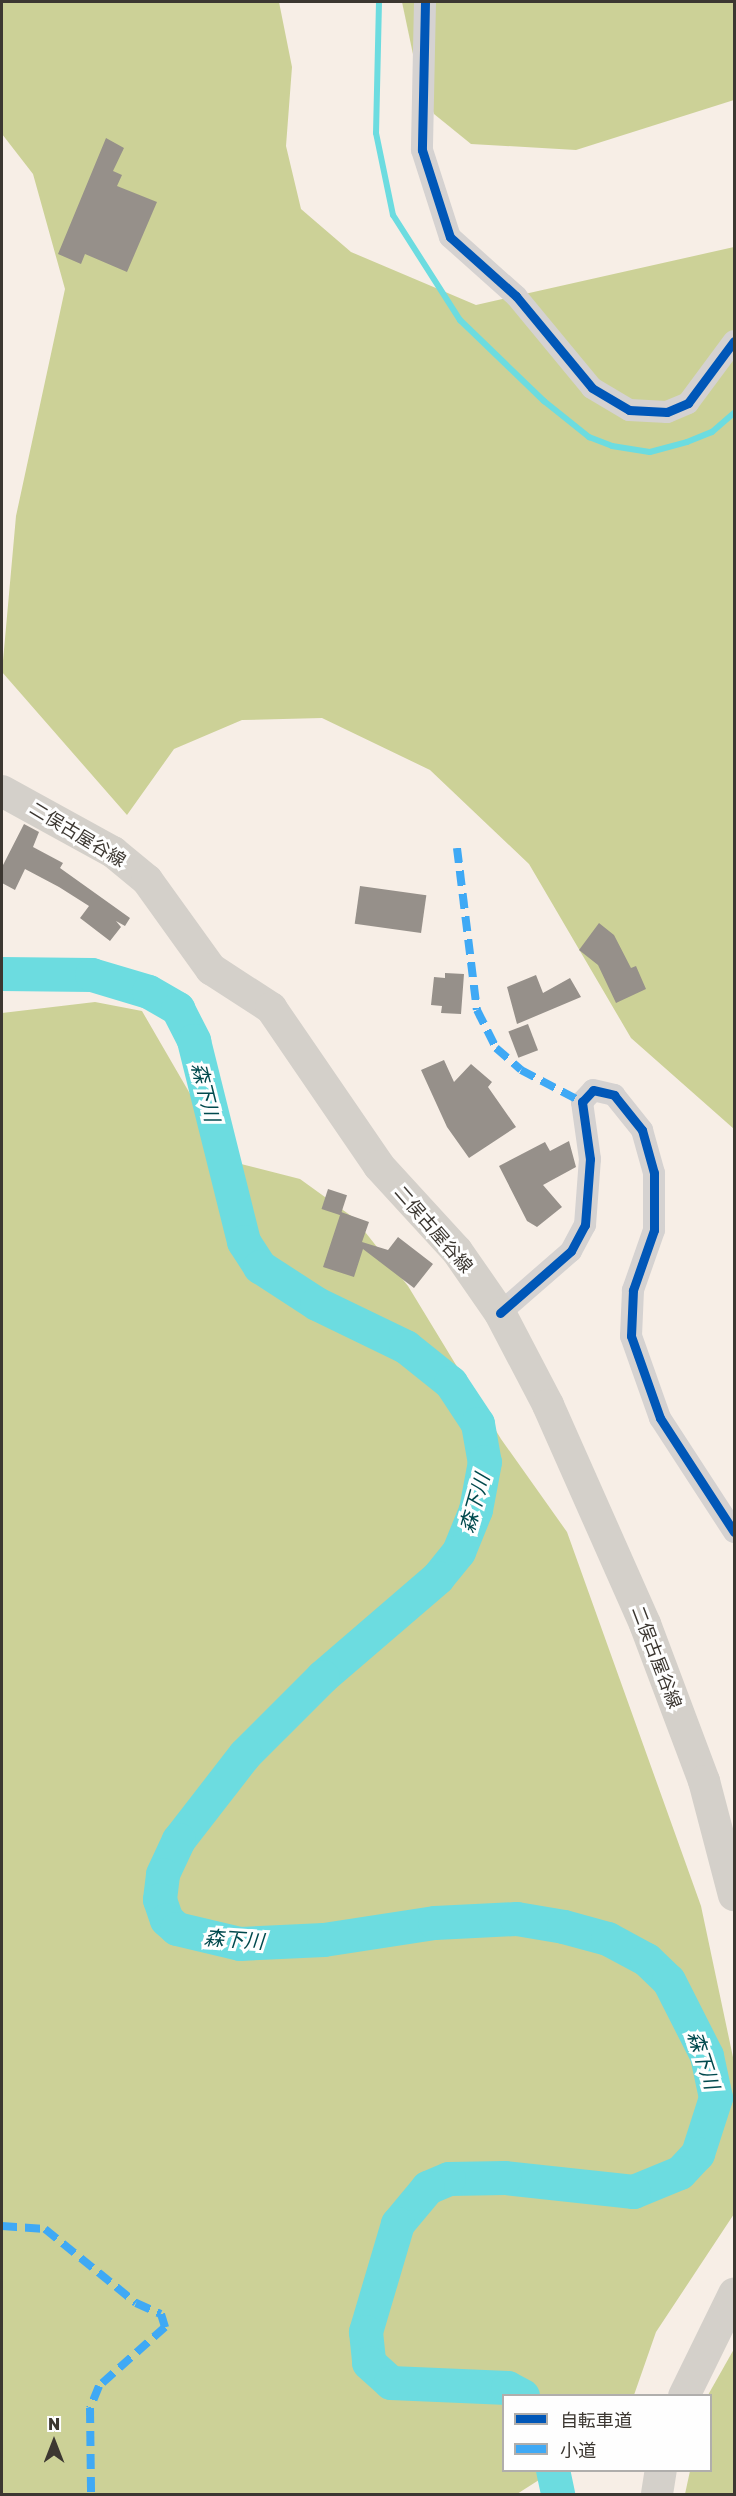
<!DOCTYPE html>
<meta charset="utf-8">
<style>
body{margin:0}
#map{position:relative;width:736px;height:2496px;overflow:hidden;background:#f7eee6;font-family:"Golos Text","Noto Sans JP",sans-serif}
div>[style]{position:absolute}
[style*='--x']{left:calc(var(--x)*1px);top:calc(var(--y)*1px);width:calc(var(--w)*1px);rotate:calc(var(--a)*1deg)}
.forest>*{inset:0;background:#ccd197}
.stream>*{height:6px;margin:-3px;padding:0 3px;transform-origin:3px;border-radius:3px;background:#6cdce0}
.river>*{height:34px;margin:-17px;padding:0 17px;transform-origin:17px;border-radius:17px;background:#6cdce0}
.building>*{inset:0;background:#96908a;transform-origin:0 0}
.street>*{height:22px;margin:-11px;padding:0 11px;transform-origin:11px;border-radius:11px;background:#d5d2d1}
.secondary>*{height:32px;margin:-16px;padding:0 16px;transform-origin:16px;border-radius:16px;background:#d4d0ca}
.quiet>*{height:8px;margin-top:-4px;transform-origin:0;background:repeating-linear-gradient(90deg,#3fa9f5 0 15px,transparent 0 23px)}
.cycleway>*{height:9px;margin:-4.5px;padding:0 4.5px;transform-origin:4.5px;border-radius:4.5px;background:#0057b8}
span{translate:-50% -50%;white-space:nowrap;text-align:center;line-height:1.15;-webkit-text-stroke:6px #fefefe;paint-order:stroke}
.street-label{font-size:18px;color:#3c3731}
.water-label{font-size:20px;color:#00494d;font-style:italic}
.frame{position:absolute;inset:0;border:3px solid #3c3731;pointer-events:none}
.legend{position:absolute;left:502px;top:2394px;width:210px;height:78px;box-sizing:border-box;background:#fefefe;border:2px solid #b0aeac;margin:0;padding:8px 10px;list-style:none;font-size:18px;color:#3c3731}
.legend li{display:flex;align-items:center;gap:12px;height:30px}
.legend b{width:30px;border:2px solid #b0aeac}
.north{position:absolute;left:24px;top:2412px;width:60px;height:60px;-webkit-text-stroke:4px #fefefe;paint-order:stroke;rotate:0deg;font-size:16px;font-weight:700;line-height:24px;text-align:center;color:#3c3731}
.north::after{content:'';display:block;margin:auto;width:21px;height:27px;background:#3c3731;clip-path:polygon(50% 0,100% 100%,50% 72%,0 100%)}
</style>
<div id="map">
<div class="forest">
<i style="clip-path:polygon(2px 2px,279px 2px,292px 67px,286px 146px,301px 209px,351px 252px,476px 305px,734px 247px,734px 1129px,631px 1038px,529px 864px,430px 770px,322px 718px,242px 720px,174px 749px,127px 815px,2px 672px,16px 516px,65px 289px,33px 174px,2px 134px)"></i>
<i style="clip-path:polygon(402px 2px,734px 2px,734px 100px,576px 150px,471px 144px,434px 114px,414px 59px)"></i>
<i style="clip-path:polygon(95px 1002px,142px 1011px,229px 1161px,300px 1179px,354px 1218px,408px 1286px,501px 1439px,567px 1532px,701px 1906px,734px 2062px,734px 2214px,656px 2332px,634px 2395px,504px 2396px,504px 2470px,553px 2471px,517px 2494px,2px 2494px,2px 1013px)"></i>
<i style="clip-path:polygon(734px 2349px,734px 2494px,685px 2494px,690px 2471px,710px 2470px,708px 2395px)"></i>
</div>
<div class="stream">
<i style="--x:379;--y:2;--w:131;--a:91.3"></i>
<i style="--x:376;--y:133;--w:84;--a:78.3"></i>
<i style="--x:393;--y:215;--w:125;--a:57.5"></i>
<i style="--x:460;--y:320;--w:117;--a:44"></i>
<i style="--x:544;--y:401;--w:58;--a:38.7"></i>
<i style="--x:589;--y:437;--w:25;--a:21"></i>
<i style="--x:612;--y:446;--w:38;--a:9"></i>
<i style="--x:650;--y:452;--w:38;--a:-15"></i>
<i style="--x:687;--y:442;--w:27;--a:-22"></i>
<i style="--x:712;--y:432;--w:29;--a:-41"></i>
</div>
<div class="river">
<i style="--x:2;--y:974;--w:90;--a:0.6"></i>
<i style="--x:92;--y:975;--w:59;--a:16.6"></i>
<i style="--x:149;--y:992;--w:34;--a:30"></i>
<i style="--x:178;--y:1009;--w:36;--a:63"></i>
<i style="--x:194;--y:1041;--w:207;--a:76"></i>
<i style="--x:244;--y:1242;--w:30;--a:57"></i>
<i style="--x:260;--y:1267;--w:68;--a:33"></i>
<i style="--x:317;--y:1304;--w:99;--a:25.8"></i>
<i style="--x:406;--y:1347;--w:58;--a:38.7"></i>
<i style="--x:451;--y:1383;--w:49;--a:56.6"></i>
<i style="--x:478;--y:1424;--w:39;--a:80"></i>
<i style="--x:485;--y:1462;--w:49;--a:100.6"></i>
<i style="--x:476;--y:1510;--w:45;--a:112"></i>
<i style="--x:459;--y:1552;--w:33;--a:129"></i>
<i style="--x:438;--y:1578;--w:152;--a:139.3"></i>
<i style="--x:323;--y:1677;--w:110;--a:135"></i>
<i style="--x:245;--y:1755;--w:108;--a:127.8"></i>
<i style="--x:179;--y:1840;--w:38;--a:115"></i>
<i style="--x:163;--y:1875;--w:25;--a:97"></i>
<i style="--x:160;--y:1900;--w:21;--a:71"></i>
<i style="--x:167;--y:1920;--w:13;--a:42"></i>
<i style="--x:177;--y:1929;--w:65;--a:13.4"></i>
<i style="--x:240;--y:1944;--w:84;--a:-2.7"></i>
<i style="--x:324;--y:1940;--w:112;--a:-8.7"></i>
<i style="--x:435;--y:1923;--w:82;--a:-2.8"></i>
<i style="--x:517;--y:1919;--w:48;--a:9.7"></i>
<i style="--x:564;--y:1927;--w:46;--a:15.3"></i>
<i style="--x:608;--y:1939;--w:44;--a:28.3"></i>
<i style="--x:647;--y:1960;--w:30;--a:44"></i>
<i style="--x:669;--y:1981;--w:84;--a:63.1"></i>
<i style="--x:707;--y:2056;--w:43;--a:77.9"></i>
<i style="--x:716;--y:2098;--w:59;--a:107.8"></i>
<i style="--x:698;--y:2154;--w:26;--a:133"></i>
<i style="--x:680;--y:2173;--w:50;--a:157.6"></i>
<i style="--x:634;--y:2192;--w:130;--a:-173.8"></i>
<i style="--x:505;--y:2178;--w:56;--a:179"></i>
<i style="--x:449;--y:2179;--w:23;--a:157"></i>
<i style="--x:428;--y:2188;--w:47;--a:129.8"></i>
<i style="--x:398;--y:2224;--w:113;--a:106.5"></i>
<i style="--x:366;--y:2332;--w:31;--a:84"></i>
<i style="--x:369;--y:2363;--w:30;--a:42"></i>
<i style="--x:391;--y:2383;--w:117;--a:2.4"></i>
<i style="--x:508;--y:2388;--w:17;--a:28"></i>
<i style="--x:553;--y:2470;--w:25;--a:78"></i>
</div>
<div class="building">
<i style="clip-path:polygon(106px 138px,124px 148px,113px 171px,122px 175px,117px 186px,157px 202px,127px 272px,85px 254px,81px 264px,58px 254px)"></i>
<i style="clip-path:polygon(24px 824px,39px 832px,33px 847px,63px 863px,60px 868px,130px 918px,125px 926px,116px 921px,121px 927px,110px 941px,80px 918px,89px 906px,59px 887px,25px 869px,15px 890px,2px 883px,2px 867px)"></i>
<i style="left:360px;top:886px;width:67px;height:38px;rotate:8deg"></i>
<i style="clip-path:polygon(599px 923px,614px 935px,631px 968px,636px 966px,646px 989px,616px 1003px,598px 965px,579px 950px)"></i>
<i style="clip-path:polygon(445px 973px,464px 974px,461px 1014px,441px 1013px,442px 1006px,431px 1005px,434px 977px,445px 978px)"></i>
<i style="clip-path:polygon(536px 975px,543px 993px,570px 978px,581px 997px,517px 1024px,507px 987px)"></i>
<i style="left:528px;top:1024px;width:28px;height:21px;rotate:69deg"></i>
<i style="clip-path:polygon(444px 1060px,454px 1082px,471px 1064px,492px 1082px,488px 1087px,516px 1127px,469px 1158px,447px 1127px,421px 1070px)"></i>
<i style="clip-path:polygon(569px 1141px,576px 1167px,543px 1185px,562px 1207px,537px 1227px,527px 1221px,499px 1166px,545px 1142px,550px 1151px)"></i>
<i style="left:328px;top:1189px;width:20px;height:21px;rotate:18deg"></i>
<i style="clip-path:polygon(341px 1212px,369px 1222px,362px 1242px,388px 1250px,398px 1237px,433px 1264px,414px 1288px,363px 1249px,354px 1277px,323px 1267px)"></i>
</div>
<div class="street">
<i style="--x:425;--y:2;--w:148;--a:91.2"></i>
<i style="--x:422;--y:150;--w:91;--a:72.2"></i>
<i style="--x:450;--y:237;--w:89;--a:41.8"></i>
<i style="--x:516;--y:296;--w:119;--a:50.4"></i>
<i style="--x:592;--y:388;--w:43;--a:30.7"></i>
<i style="--x:629;--y:410;--w:38;--a:3"></i>
<i style="--x:667;--y:412;--w:23;--a:-23"></i>
<i style="--x:688;--y:403;--w:77;--a:-53.4"></i>
<i style="--x:500;--y:1313;--w:94;--a:-41.1"></i>
<i style="--x:571;--y:1251;--w:30;--a:-62"></i>
<i style="--x:585;--y:1225;--w:66;--a:-85.7"></i>
<i style="--x:590;--y:1159;--w:58;--a:-98"></i>
<i style="--x:582;--y:1102;--w:16;--a:-47"></i>
<i style="--x:593;--y:1090;--w:22;--a:13"></i>
<i style="--x:614;--y:1095;--w:45;--a:51.3"></i>
<i style="--x:642;--y:1130;--w:45;--a:74.4"></i>
<i style="--x:654;--y:1173;--w:57;--a:90"></i>
<i style="--x:654;--y:1230;--w:64;--a:109.3"></i>
<i style="--x:633;--y:1290;--w:46;--a:92.5"></i>
<i style="--x:631;--y:1336;--w:87;--a:70.5"></i>
<i style="--x:660;--y:1418;--w:136;--a:57"></i>
</div>
<div class="secondary">
<i style="--x:2;--y:791;--w:127;--a:28.8"></i>
<i style="--x:113;--y:852;--w:44;--a:39.5"></i>
<i style="--x:147;--y:880;--w:110;--a:54.3"></i>
<i style="--x:211;--y:969;--w:72;--a:33"></i>
<i style="--x:271;--y:1008;--w:191;--a:55.6"></i>
<i style="--x:379;--y:1166;--w:115;--a:47.5"></i>
<i style="--x:457;--y:1251;--w:75;--a:55.3"></i>
<i style="--x:500;--y:1313;--w:104;--a:62.4"></i>
<i style="--x:548;--y:1405;--w:240;--a:66.1"></i>
<i style="--x:645;--y:1624;--w:168;--a:69.4"></i>
<i style="--x:704;--y:1781;--w:118;--a:75.3"></i>
<i style="--x:684;--y:2396;--w:114;--a:-63.9"></i>
<i style="--x:657;--y:2494;--w:24;--a:-81"></i>
</div>
<div class="quiet">
<i style="--x:457;--y:848;--w:163;--a:83"></i>
<i style="--x:477;--y:1010;--w:42;--a:63.4"></i>
<i style="--x:496;--y:1048;--w:33;--a:41"></i>
<i style="--x:521;--y:1070;--w:69;--a:27.7"></i>
<i style="--x:2;--y:2226;--w:43;--a:4"></i>
<i style="--x:45;--y:2229;--w:117;--a:39.1"></i>
<i style="--x:136;--y:2303;--w:27;--a:24"></i>
<i style="--x:161;--y:2314;--w:14;--a:73"></i>
<i style="--x:165;--y:2327;--w:89;--a:138.2"></i>
<i style="--x:99;--y:2386;--w:24;--a:112"></i>
<i style="--x:90;--y:2408;--w:86;--a:89.3"></i>
</div>
<div class="cycleway">
<i style="--x:425;--y:2;--w:148;--a:91.2"></i>
<i style="--x:422;--y:150;--w:91;--a:72.2"></i>
<i style="--x:450;--y:237;--w:89;--a:41.8"></i>
<i style="--x:516;--y:296;--w:119;--a:50.4"></i>
<i style="--x:592;--y:388;--w:43;--a:30.7"></i>
<i style="--x:629;--y:410;--w:38;--a:3"></i>
<i style="--x:667;--y:412;--w:23;--a:-23"></i>
<i style="--x:688;--y:403;--w:77;--a:-53.4"></i>
<i style="--x:500;--y:1313;--w:94;--a:-41.1"></i>
<i style="--x:571;--y:1251;--w:30;--a:-62"></i>
<i style="--x:585;--y:1225;--w:66;--a:-85.7"></i>
<i style="--x:590;--y:1159;--w:58;--a:-98"></i>
<i style="--x:582;--y:1102;--w:16;--a:-47"></i>
<i style="--x:593;--y:1090;--w:22;--a:13"></i>
<i style="--x:614;--y:1095;--w:45;--a:51.3"></i>
<i style="--x:642;--y:1130;--w:45;--a:74.4"></i>
<i style="--x:654;--y:1173;--w:57;--a:90"></i>
<i style="--x:654;--y:1230;--w:64;--a:109.3"></i>
<i style="--x:633;--y:1290;--w:46;--a:92.5"></i>
<i style="--x:631;--y:1336;--w:87;--a:70.5"></i>
<i style="--x:660;--y:1418;--w:136;--a:57"></i>
</div>
<div class="street-label">
<span style="left:78px;top:834px;rotate:31deg">二俣古屋谷線</span>
<span style="left:434px;top:1229px;rotate:49deg">二俣古屋谷線</span>
<span style="left:657px;top:1657px;rotate:69deg">二俣古屋谷線</span>
</div>
<div class="water-label">
<span style="left:206px;top:1092px;rotate:76deg">森下川</span>
<span style="left:474px;top:1503px;rotate:-74deg">森下川</span>
<span style="left:234px;top:1939px;rotate:4deg">森下川</span>
<span style="left:704px;top:2060px;rotate:72deg">森下川</span>
</div>
<div class="frame"></div>
<ul class="legend">
<li><b style="height:8px;background:#0057b8"></b>自転車道</li>
<li><b style="height:8px;background:#3fa9f5"></b>小道</li>
</ul>
<div class="north">N</div>
</div>
